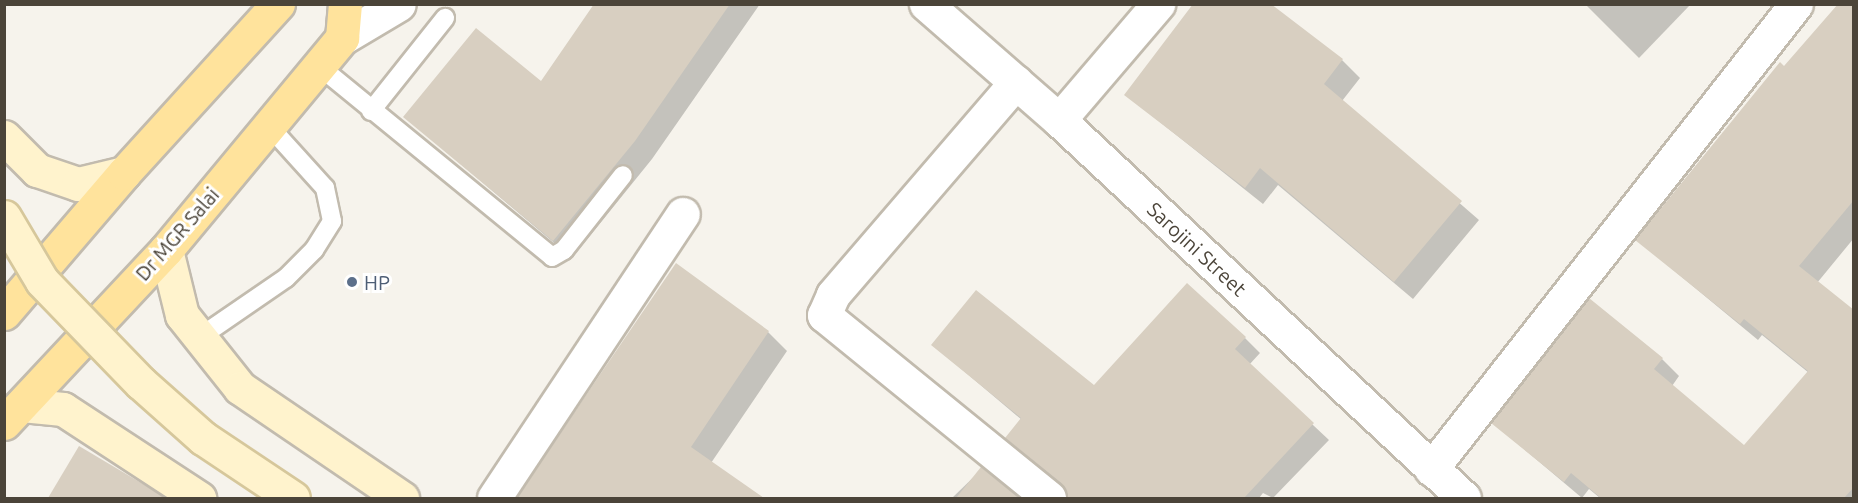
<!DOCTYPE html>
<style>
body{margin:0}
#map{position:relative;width:1858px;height:503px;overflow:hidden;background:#f6f3ec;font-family:Ubuntu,sans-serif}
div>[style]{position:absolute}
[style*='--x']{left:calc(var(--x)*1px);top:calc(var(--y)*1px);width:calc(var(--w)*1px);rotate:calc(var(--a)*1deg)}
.shadow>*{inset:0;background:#0003}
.building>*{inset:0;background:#d8cfc1}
.roads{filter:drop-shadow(2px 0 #c2bbae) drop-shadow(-2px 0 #c2bbae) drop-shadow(0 2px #c2bbae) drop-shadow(0 -2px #c2bbae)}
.service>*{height:18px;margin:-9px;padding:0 9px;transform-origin:9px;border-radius:9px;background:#fff}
.minor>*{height:33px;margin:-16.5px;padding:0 16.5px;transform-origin:16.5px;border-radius:16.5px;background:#fff}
.tertiary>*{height:33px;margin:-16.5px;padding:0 16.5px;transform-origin:16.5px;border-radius:16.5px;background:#fff}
.secondary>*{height:33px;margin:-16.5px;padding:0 16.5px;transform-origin:16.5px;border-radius:16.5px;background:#fff3cd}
.primary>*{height:33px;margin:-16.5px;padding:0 16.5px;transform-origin:16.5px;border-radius:16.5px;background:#ffe39c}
.bridges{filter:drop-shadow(2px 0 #d6c79b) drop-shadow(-2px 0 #d6c79b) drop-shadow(0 2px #d6c79b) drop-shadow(0 -2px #d6c79b)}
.secondary-bridge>*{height:33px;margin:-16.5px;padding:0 16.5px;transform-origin:16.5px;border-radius:16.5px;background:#fff3cd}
.dots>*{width:16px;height:16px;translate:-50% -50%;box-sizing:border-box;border:3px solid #fff;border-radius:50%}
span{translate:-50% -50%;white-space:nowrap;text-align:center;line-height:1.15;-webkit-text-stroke:6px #fff;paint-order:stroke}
.street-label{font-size:20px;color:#4b4439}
.service-label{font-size:20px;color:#4e5e75}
.left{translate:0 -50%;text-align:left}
.frame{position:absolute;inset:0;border:6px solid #4b4439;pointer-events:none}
</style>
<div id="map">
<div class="shadow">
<i style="clip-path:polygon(596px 4px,760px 4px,652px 159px,572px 258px,405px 117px,542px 83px)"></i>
<i style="clip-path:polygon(1585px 4px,1691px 4px,1639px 58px)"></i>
<i style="clip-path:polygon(1854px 4px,1854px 238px,1817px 283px,1854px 314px,1854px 498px,1600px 498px,1589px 489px,1582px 498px,1493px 423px,1662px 359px,1679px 376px,1672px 386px,1744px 447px,1809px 373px,1762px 335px,1758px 340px,1637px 240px,1784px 68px)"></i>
<i style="clip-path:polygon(1342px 60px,1360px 78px,1342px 101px,1479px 220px,1413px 299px,1278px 185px,1263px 204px,1126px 95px)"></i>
<i style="clip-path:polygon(676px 265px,768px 332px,787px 351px,711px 463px,761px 498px,518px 498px)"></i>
<i style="clip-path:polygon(1245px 338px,1260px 353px,1249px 365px,1329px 440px,1273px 498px,1263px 493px,1259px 498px,1068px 498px,1064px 487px,1007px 438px,1022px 420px,933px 345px,1094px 387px)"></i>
<i style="clip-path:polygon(80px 448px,165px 498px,67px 498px,56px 488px)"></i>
<i style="clip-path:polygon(982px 469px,1020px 498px,952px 498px)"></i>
</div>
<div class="building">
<i style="clip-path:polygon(594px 4px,730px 4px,635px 141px,553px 241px,403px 117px,476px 28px,541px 81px)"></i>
<i style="clip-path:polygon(1193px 4px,1271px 4px,1343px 59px,1324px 84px,1462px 201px,1394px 282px,1260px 168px,1245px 188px,1124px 95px)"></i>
<i style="clip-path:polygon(1838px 4px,1854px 4px,1854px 200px,1799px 266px,1854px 310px,1854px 487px,1844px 498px,1601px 498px,1571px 473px,1564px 482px,1491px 423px,1589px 298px,1663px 358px,1654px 369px,1744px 445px,1808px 371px,1744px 319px,1740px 324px,1635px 240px,1780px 62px,1784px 66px)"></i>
<i style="clip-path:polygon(676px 263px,769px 331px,691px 447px,764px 498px,516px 498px)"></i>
<i style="clip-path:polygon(1187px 283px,1246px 337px,1235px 349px,1314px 423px,1244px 498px,1067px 498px,1061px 483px,1005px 438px,1021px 418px,931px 345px,976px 290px,1094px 385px)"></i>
<i style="clip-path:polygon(79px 446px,143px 484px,166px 498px,48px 498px)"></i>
<i style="clip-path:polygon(981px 467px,1020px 498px,956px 498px)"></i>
</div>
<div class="roads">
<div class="service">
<i style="--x:319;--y:66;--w:301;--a:39.3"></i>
<i style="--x:552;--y:257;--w:14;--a:-30"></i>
<i style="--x:564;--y:250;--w:95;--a:-51.8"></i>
<i style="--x:371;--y:111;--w:119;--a:-51.5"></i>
<i style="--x:200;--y:337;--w:104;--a:-34.5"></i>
<i style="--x:286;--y:278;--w:40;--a:-45"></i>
<i style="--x:314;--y:250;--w:34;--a:-58"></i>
<i style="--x:332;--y:221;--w:34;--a:-102"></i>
<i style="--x:325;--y:188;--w:84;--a:-132.1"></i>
</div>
<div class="minor">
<i style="--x:926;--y:4;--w:176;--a:41.1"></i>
<i style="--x:1059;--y:120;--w:554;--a:43.03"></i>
<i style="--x:1016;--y:82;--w:281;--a:130.7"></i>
<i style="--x:833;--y:295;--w:22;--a:114"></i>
<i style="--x:824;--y:315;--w:290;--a:39.1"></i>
<i style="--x:1059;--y:120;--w:153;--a:-49.5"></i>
<i style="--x:1431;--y:469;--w:591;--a:-51.87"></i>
<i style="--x:494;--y:498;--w:341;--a:-56.4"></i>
</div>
<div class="tertiary">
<i style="--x:342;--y:38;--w:66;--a:-30.8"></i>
</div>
<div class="secondary">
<i style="--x:4;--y:137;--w:47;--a:45"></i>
<i style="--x:37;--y:170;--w:43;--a:18.9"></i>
<i style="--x:78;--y:184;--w:47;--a:-13.4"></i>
<i style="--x:166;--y:250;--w:67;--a:76.2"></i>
<i style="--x:182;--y:315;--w:93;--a:51.5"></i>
<i style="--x:240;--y:388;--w:196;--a:34.2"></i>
<i style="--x:22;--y:405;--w:41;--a:5.6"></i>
<i style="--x:63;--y:409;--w:163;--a:33.2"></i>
</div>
<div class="primary">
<i style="--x:4;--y:313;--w:184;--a:-49.4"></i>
<i style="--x:124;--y:173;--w:229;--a:-47.7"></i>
<i style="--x:4;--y:423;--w:237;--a:-46.9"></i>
<i style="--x:166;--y:250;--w:276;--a:-50.3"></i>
<i style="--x:342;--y:38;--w:34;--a:-85"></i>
</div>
</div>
<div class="bridges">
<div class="secondary-bridge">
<i style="--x:4;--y:217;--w:74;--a:59.3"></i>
<i style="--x:42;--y:281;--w:142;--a:45.9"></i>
<i style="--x:141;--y:383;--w:83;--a:41.6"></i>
<i style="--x:203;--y:438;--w:108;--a:33.7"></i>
</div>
</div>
<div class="dots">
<i style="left:352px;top:282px;background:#5c6f8a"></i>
</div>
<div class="street-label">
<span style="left:177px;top:234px;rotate:-49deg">Dr MGR Salai</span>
<span style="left:1197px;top:249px;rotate:43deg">Sarojini Street</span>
</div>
<div class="service-label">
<span class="left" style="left:364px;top:282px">HP</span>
</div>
<div class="frame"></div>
</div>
